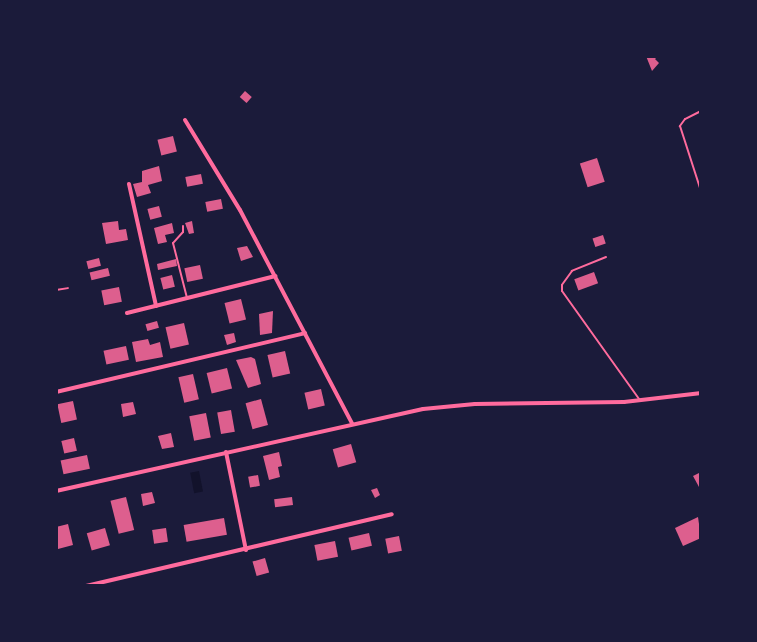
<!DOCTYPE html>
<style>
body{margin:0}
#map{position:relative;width:757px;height:642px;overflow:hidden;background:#1b1b3a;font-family:Inter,sans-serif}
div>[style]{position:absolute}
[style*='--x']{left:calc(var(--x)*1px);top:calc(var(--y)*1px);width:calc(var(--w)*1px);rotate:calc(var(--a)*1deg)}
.water>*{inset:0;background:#12122b;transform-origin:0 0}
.building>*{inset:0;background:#dd5f8e;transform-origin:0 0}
.service>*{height:2px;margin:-1px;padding:0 1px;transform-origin:1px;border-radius:1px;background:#ff6b9d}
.minor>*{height:4px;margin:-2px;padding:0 2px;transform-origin:2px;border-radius:2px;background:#ff6b9d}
span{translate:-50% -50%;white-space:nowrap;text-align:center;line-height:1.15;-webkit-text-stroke:4px #1b1b3a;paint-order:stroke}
.frame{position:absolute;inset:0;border:58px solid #1b1b3a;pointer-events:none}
</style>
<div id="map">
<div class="water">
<i style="left:199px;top:471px;width:21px;height:9px;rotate:79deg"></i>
</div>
<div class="building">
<i style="clip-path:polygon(646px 56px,658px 56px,655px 59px,659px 63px,652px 71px)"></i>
<i style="left:245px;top:91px;width:9px;height:8px;rotate:41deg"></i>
<i style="left:173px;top:136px;width:16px;height:16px;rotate:76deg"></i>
<i style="left:597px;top:158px;width:25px;height:18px;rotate:72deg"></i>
<i style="clip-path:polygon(159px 166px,162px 181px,148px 185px,151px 193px,137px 197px,133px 184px,142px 182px,142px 171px)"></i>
<i style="left:201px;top:174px;width:10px;height:16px;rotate:79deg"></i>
<i style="left:221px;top:199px;width:10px;height:16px;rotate:79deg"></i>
<i style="left:159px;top:206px;width:11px;height:12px;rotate:75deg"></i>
<i style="clip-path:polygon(118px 221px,119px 230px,126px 229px,128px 240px,106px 244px,102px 223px)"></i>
<i style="clip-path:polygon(192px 221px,194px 233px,189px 234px,185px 223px)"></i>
<i style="clip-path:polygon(172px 223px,174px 233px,165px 235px,167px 242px,158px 244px,154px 228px)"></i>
<i style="left:603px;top:235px;width:9px;height:11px;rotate:72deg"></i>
<i style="clip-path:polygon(247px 246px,253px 257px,241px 261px,237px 248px)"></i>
<i style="left:99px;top:258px;width:8px;height:13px;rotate:76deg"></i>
<i style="clip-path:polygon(176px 259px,177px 266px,158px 270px,157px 264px)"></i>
<i style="left:200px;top:265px;width:14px;height:16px;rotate:78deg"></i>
<i style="left:108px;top:268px;width:8px;height:19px;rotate:76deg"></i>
<i style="left:594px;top:272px;width:12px;height:21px;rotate:70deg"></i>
<i style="left:172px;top:275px;width:12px;height:12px;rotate:76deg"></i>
<i style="left:119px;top:287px;width:15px;height:18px;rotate:79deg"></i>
<i style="left:241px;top:299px;width:21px;height:17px;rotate:76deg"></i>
<i style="clip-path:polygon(273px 311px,272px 333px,260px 335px,259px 314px)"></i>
<i style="left:157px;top:321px;width:7px;height:12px;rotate:74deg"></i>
<i style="left:184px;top:323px;width:22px;height:19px;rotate:77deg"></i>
<i style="clip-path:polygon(234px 333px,236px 342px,227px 345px,224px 335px)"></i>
<i style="clip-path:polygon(148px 339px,150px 345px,160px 342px,163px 357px,136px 362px,132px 342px)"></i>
<i style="left:126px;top:346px;width:14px;height:23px;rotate:78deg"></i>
<i style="left:285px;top:351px;width:23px;height:18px;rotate:77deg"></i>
<i style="clip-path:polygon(251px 357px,255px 359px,261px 384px,248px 388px,236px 360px)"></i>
<i style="left:227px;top:368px;width:21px;height:21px;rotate:76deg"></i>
<i style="left:193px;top:374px;width:26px;height:15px;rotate:77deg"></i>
<i style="left:321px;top:389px;width:17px;height:17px;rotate:77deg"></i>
<i style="left:261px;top:399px;width:27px;height:16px;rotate:75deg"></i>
<i style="left:73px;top:401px;width:19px;height:16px;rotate:78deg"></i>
<i style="clip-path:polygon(133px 402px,136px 414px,123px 417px,121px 404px)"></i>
<i style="left:231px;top:410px;width:22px;height:14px;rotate:80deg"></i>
<i style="left:206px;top:413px;width:25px;height:17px;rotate:79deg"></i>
<i style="clip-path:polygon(171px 433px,174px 447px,162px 449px,158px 436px)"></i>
<i style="left:74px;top:438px;width:13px;height:13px;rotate:77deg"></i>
<i style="left:351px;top:444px;width:19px;height:19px;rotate:74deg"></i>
<i style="clip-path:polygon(279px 452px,282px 466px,278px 467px,280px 477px,269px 480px,263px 456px)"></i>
<i style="left:87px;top:455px;width:14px;height:27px;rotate:78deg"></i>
<i style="clip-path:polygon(701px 472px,701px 486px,699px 487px,693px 476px)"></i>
<i style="left:258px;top:475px;width:11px;height:10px;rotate:80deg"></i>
<i style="clip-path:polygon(377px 488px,380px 495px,375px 498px,371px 490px)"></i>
<i style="clip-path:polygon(152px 492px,155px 503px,143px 506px,141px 494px)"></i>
<i style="left:126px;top:497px;width:34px;height:16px;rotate:76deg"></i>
<i style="left:292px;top:497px;width:8px;height:18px;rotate:83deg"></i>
<i style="clip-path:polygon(698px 517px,701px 538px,683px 546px,675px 528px)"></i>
<i style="left:224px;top:518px;width:17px;height:41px;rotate:80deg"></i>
<i style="clip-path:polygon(68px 524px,73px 545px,58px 549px,56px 527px)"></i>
<i style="left:105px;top:528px;width:18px;height:19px;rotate:74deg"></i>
<i style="left:166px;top:528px;width:14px;height:14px;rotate:82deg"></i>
<i style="left:369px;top:533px;width:13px;height:21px;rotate:77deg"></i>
<i style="left:399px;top:536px;width:15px;height:14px;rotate:79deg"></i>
<i style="left:335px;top:541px;width:16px;height:21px;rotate:79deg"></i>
<i style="left:265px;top:558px;width:15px;height:13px;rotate:74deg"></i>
</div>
<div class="service">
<i style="--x:701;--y:111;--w:18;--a:153"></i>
<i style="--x:685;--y:119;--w:9;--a:126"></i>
<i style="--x:680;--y:126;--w:68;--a:72.1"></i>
<i style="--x:183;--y:226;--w:6;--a:90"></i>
<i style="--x:183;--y:232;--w:15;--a:132"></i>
<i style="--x:173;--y:243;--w:57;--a:75.7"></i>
<i style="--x:606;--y:257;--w:37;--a:158"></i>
<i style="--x:572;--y:271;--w:17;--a:126"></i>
<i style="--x:562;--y:285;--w:6;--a:90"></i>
<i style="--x:562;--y:291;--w:133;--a:54.5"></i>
<i style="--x:56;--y:290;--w:12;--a:-9"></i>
</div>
<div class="minor">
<i style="--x:185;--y:120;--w:105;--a:58.6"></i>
<i style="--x:240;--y:210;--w:241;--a:62.3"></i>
<i style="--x:129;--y:184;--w:125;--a:77.5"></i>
<i style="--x:127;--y:313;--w:153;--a:-14"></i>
<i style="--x:56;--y:392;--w:256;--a:-13.3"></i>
<i style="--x:226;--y:452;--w:100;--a:78.5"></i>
<i style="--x:56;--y:491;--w:376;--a:-12.6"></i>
<i style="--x:423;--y:409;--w:52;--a:-5.5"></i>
<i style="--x:475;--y:404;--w:149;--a:-0.8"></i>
<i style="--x:624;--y:402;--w:78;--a:-6.7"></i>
<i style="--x:86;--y:586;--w:314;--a:-13.2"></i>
</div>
<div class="frame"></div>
</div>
